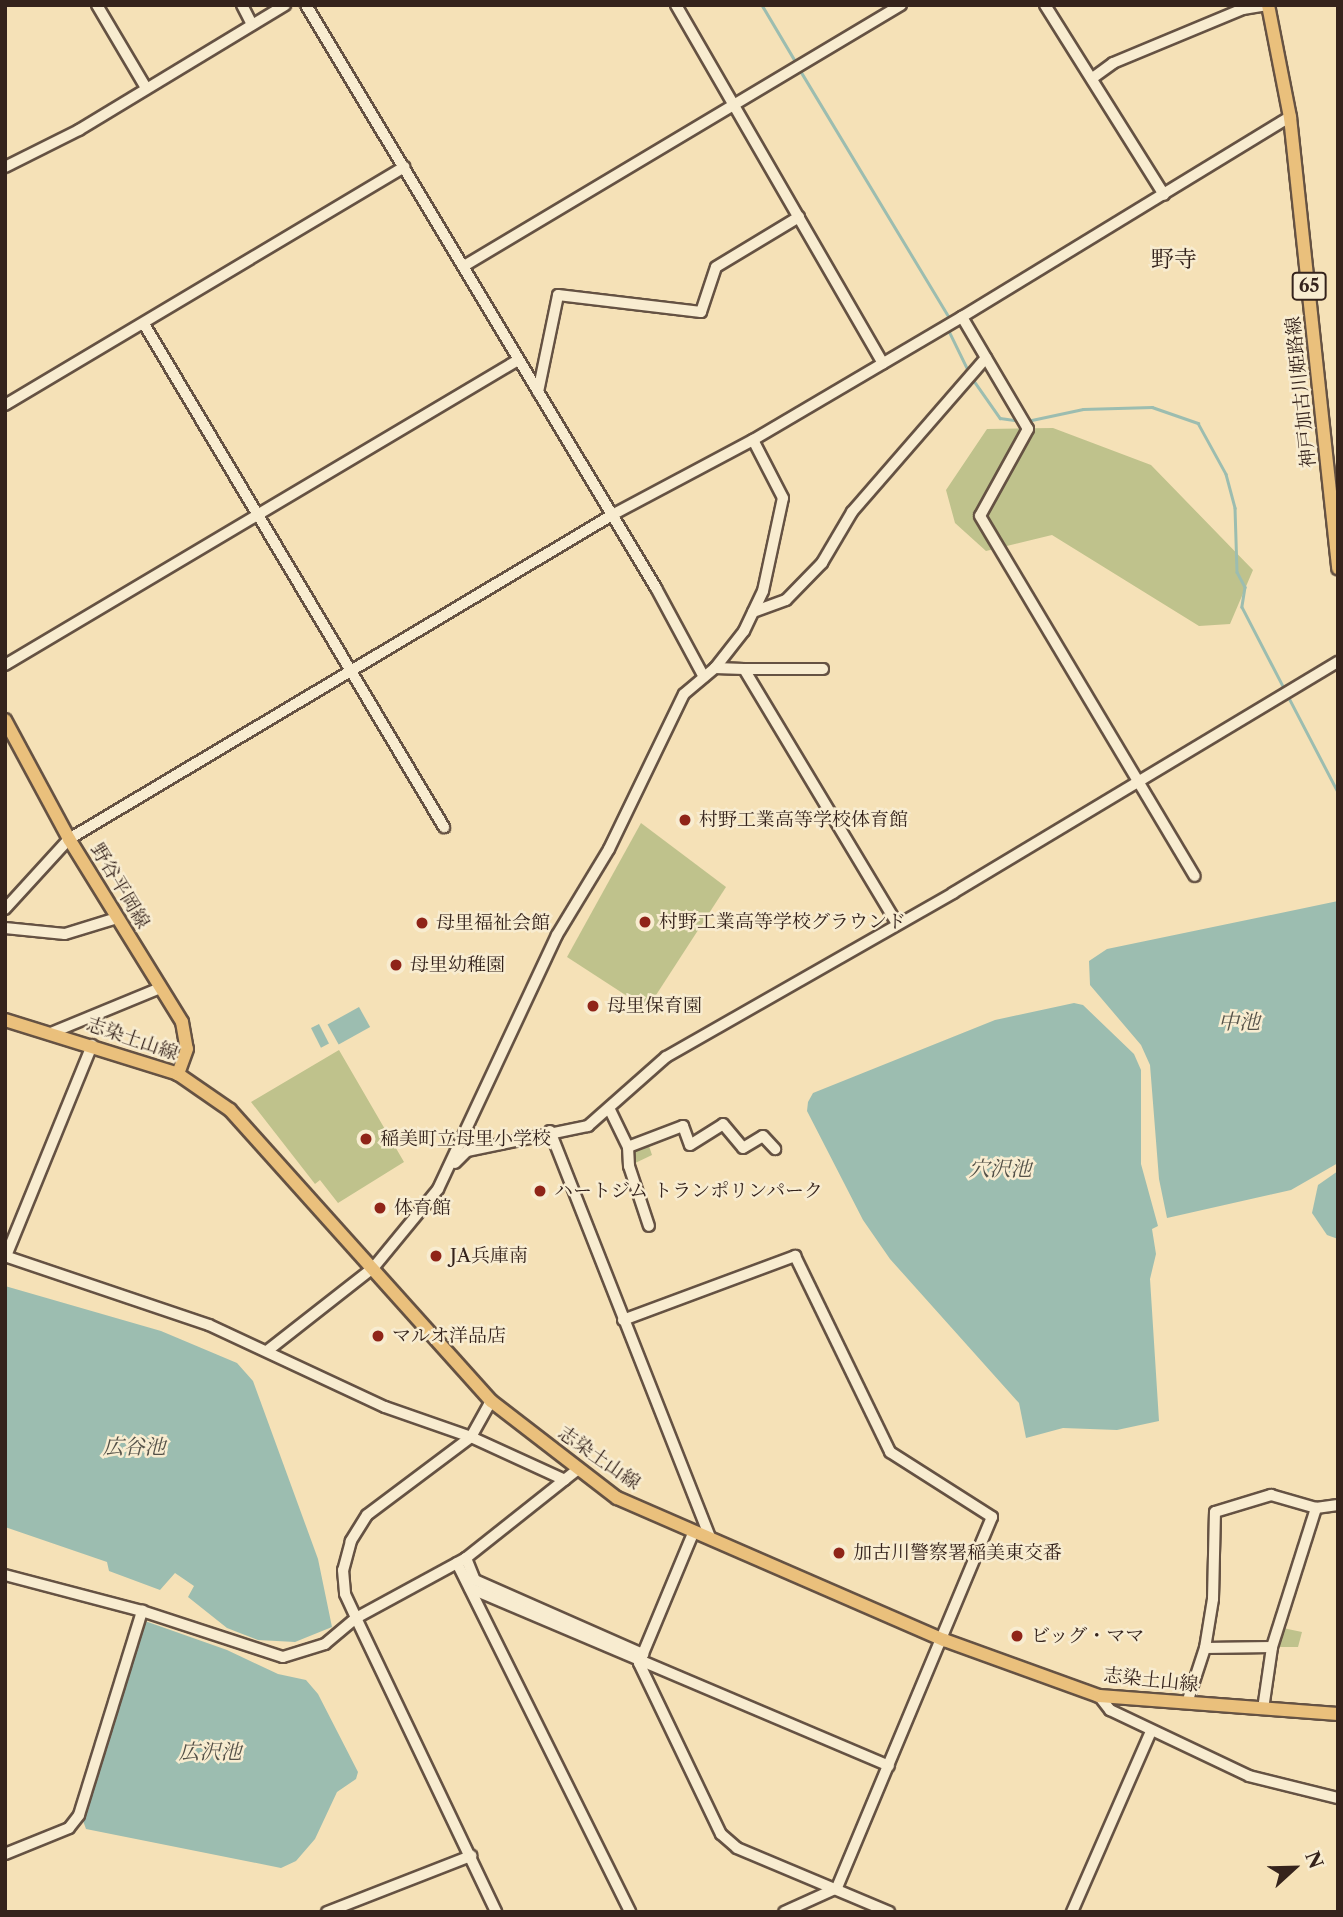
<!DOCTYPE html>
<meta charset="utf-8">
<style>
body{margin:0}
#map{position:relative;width:1343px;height:1917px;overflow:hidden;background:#f5e1b7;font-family:"Libre Caslon Text","Noto Serif JP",serif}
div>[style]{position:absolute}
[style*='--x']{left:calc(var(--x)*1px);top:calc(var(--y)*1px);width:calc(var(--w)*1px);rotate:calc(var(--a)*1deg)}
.green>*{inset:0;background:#bfc28c}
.water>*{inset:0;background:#9cbdb0;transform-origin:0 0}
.stream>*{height:2.5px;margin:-1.25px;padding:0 1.25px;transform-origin:1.25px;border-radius:1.25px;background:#9cbdb0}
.roads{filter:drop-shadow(2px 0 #655243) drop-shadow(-2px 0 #655243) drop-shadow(0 2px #655243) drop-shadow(0 -2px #655243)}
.minor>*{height:10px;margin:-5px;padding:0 5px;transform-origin:5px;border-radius:5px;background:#f8ecd0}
.major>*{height:12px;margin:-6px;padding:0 6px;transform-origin:6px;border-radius:6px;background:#eac07c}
.dots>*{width:19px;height:19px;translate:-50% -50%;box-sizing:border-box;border:4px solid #f8ecd0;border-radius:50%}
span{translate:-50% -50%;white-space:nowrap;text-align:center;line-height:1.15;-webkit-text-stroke:5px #f8ecd0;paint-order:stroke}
.shield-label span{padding:2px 5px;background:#f8ecd0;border:2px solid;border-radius:5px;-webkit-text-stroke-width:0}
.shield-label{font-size:18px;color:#35231c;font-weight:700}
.street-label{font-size:19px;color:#35231c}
.poi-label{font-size:19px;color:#35231c}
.left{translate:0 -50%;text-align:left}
.water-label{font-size:21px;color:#545148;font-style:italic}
.quarter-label{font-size:23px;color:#35231c}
.frame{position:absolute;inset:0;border:7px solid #35231c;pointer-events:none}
.north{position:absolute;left:1259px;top:1833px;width:70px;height:70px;-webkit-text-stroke:5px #f8ecd0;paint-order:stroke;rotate:68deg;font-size:19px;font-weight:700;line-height:28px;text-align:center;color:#35231c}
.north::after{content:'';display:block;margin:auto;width:24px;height:32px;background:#35231c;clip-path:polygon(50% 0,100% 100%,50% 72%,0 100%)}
</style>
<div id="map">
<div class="green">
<i style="clip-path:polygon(1053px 428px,1151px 465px,1253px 570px,1230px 624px,1199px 626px,1052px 535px,986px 551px,955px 523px,946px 490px,987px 429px)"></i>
<i style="clip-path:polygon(641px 823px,726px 887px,647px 1009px,567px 957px)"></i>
<i style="clip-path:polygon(339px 1050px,404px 1162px,338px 1203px,320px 1180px,315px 1184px,251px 1102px)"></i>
<i style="clip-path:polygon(647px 1140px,652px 1155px,629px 1166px,628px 1147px)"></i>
<i style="clip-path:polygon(1278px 1627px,1302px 1632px,1298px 1647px,1272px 1647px)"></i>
</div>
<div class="water">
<i style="clip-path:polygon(1338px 901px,1338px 1163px,1291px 1190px,1167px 1218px,1159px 1179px,1150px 1065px,1141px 1045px,1090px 985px,1089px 961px,1107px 949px)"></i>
<i style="clip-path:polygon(1074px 1003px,1083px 1005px,1134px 1054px,1141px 1070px,1141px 1164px,1158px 1226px,1152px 1229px,1156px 1254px,1150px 1279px,1159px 1421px,1117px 1430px,1063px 1428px,1026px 1438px,1019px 1403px,890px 1259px,863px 1220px,807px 1111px,808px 1102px,813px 1093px,995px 1020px)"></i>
<i style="left:359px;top:1007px;width:23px;height:36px;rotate:61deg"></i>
<i style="left:319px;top:1024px;width:22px;height:9px;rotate:63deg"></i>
<i style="clip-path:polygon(1338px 1171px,1338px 1239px,1327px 1235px,1312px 1213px,1318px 1185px)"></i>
<i style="clip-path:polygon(5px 1286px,161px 1331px,237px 1363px,253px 1381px,318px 1559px,332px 1627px,295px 1642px,258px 1640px,227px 1628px,188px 1597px,194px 1586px,175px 1573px,160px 1590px,109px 1571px,107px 1562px,5px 1527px)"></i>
<i style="clip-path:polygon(145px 1621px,227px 1650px,278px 1674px,306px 1680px,318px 1694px,358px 1772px,356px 1779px,337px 1792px,315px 1839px,296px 1861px,281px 1868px,86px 1829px,82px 1818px)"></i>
</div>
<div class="stream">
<i style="--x:762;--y:5;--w:69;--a:59.3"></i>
<i style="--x:800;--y:70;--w:291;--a:58.9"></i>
<i style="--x:948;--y:329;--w:48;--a:64"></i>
<i style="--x:972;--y:378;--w:49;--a:55"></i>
<i style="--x:1000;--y:418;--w:21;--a:8"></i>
<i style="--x:1027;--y:421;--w:57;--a:-12.1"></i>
<i style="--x:1083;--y:409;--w:69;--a:-1.7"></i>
<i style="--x:1152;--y:407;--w:49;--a:19.2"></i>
<i style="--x:1198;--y:423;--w:58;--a:61.2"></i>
<i style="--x:1226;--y:474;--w:35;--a:75"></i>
<i style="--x:1235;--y:508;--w:64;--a:88.2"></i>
<i style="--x:1237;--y:572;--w:17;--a:62"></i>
<i style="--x:1245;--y:587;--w:20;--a:99"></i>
<i style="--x:1242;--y:607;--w:93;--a:62.6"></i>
<i style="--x:1288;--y:696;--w:108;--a:62.5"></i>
</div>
<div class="roads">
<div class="minor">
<i style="--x:97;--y:5;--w:96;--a:59.4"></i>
<i style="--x:242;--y:5;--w:22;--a:63"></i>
<i style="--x:306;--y:5;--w:680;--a:59.02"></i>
<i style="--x:656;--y:588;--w:101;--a:61.7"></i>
<i style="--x:676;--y:5;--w:414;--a:60"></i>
<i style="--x:1045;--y:5;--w:224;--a:57.9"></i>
<i style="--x:1094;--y:77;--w:24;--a:-36"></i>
<i style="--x:1113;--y:63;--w:141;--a:-22.6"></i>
<i style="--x:1243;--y:9;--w:26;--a:-9"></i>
<i style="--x:5;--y:167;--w:83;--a:-26.6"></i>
<i style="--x:79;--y:130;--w:241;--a:-31.2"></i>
<i style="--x:464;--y:266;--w:509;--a:-30.85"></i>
<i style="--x:962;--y:317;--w:130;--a:59.5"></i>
<i style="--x:1028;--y:429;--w:99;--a:118.9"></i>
<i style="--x:980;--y:516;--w:419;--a:59.2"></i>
<i style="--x:144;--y:324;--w:586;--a:59.19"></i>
<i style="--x:538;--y:392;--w:99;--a:-78.3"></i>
<i style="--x:558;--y:295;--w:144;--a:6.8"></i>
<i style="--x:701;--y:312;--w:47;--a:-71.6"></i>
<i style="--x:716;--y:267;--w:97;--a:-31.1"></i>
<i style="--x:5;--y:405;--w:465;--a:-30.8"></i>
<i style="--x:753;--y:612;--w:35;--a:-20"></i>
<i style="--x:786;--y:600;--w:52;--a:-45.8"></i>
<i style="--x:822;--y:563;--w:59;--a:-59.5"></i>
<i style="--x:852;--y:512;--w:204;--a:-49"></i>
<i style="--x:5;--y:665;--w:597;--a:-30.73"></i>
<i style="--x:715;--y:668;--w:29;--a:2"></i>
<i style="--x:744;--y:669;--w:297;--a:59"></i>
<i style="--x:744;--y:669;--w:79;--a:0"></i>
<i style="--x:5;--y:909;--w:95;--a:-47.6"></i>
<i style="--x:69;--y:839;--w:632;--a:-30.82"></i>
<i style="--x:612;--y:515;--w:160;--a:-28"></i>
<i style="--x:753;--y:440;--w:243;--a:-30.5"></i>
<i style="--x:962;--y:317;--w:384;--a:-31.4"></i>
<i style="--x:5;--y:928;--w:60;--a:5.7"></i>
<i style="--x:65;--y:934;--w:54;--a:-17.1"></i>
<i style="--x:51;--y:1033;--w:118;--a:-22.4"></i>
<i style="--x:610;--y:1110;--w:41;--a:64.1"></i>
<i style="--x:628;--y:1147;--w:19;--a:87"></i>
<i style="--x:629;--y:1166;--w:63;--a:71.6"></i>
<i style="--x:550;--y:1131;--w:437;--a:68.5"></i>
<i style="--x:628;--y:1147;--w:59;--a:-20.9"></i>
<i style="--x:683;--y:1126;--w:20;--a:70"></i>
<i style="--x:690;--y:1145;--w:39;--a:-32"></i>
<i style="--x:723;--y:1124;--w:31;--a:50"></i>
<i style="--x:743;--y:1148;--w:23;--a:-31"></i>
<i style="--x:763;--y:1136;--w:18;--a:47"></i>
<i style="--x:455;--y:1163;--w:17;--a:-45"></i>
<i style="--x:467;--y:1151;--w:124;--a:-11.7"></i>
<i style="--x:588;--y:1126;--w:104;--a:-41.5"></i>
<i style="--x:666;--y:1057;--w:331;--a:-29.7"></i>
<i style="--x:953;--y:893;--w:449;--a:-31"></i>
<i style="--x:5;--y:1256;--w:215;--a:18.7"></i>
<i style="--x:209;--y:1325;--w:194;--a:25"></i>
<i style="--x:385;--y:1407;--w:91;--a:19.2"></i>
<i style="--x:471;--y:1437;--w:103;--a:24.6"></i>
<i style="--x:6;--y:1256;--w:228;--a:-67.8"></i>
<i style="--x:623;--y:1320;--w:184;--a:-20.4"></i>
<i style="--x:795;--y:1256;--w:218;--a:64.1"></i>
<i style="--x:890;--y:1452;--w:121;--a:32.5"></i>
<i style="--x:992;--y:1517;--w:402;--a:112.7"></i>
<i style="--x:837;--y:1888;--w:58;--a:155.6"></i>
<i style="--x:267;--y:1351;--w:136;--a:-38.1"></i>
<i style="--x:374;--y:1267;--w:101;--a:-50.6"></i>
<i style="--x:438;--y:1189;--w:280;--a:-64.9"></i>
<i style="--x:557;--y:935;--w:100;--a:-58.8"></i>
<i style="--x:609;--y:849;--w:172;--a:-64.2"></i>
<i style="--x:684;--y:694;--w:40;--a:-40"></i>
<i style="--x:715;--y:668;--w:47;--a:-51.9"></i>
<i style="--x:744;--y:631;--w:44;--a:-64.6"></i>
<i style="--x:763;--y:591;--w:95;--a:-77.9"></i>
<i style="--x:783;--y:498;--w:65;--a:-117.3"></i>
<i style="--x:491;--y:1401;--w:41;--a:119.1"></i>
<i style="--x:471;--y:1437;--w:130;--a:143.1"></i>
<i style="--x:367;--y:1515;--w:31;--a:122"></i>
<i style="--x:351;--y:1541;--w:30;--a:105"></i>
<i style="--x:343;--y:1570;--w:24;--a:85"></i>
<i style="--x:345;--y:1594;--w:26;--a:65"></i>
<i style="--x:356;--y:1618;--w:326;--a:64.5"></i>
<i style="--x:694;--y:1531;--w:143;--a:112.6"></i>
<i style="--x:639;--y:1663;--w:190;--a:64.4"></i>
<i style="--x:721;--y:1834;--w:21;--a:41"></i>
<i style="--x:737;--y:1848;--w:165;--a:22.8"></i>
<i style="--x:466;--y:1558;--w:24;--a:68"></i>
<i style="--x:475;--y:1580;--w:184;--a:23.8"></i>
<i style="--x:457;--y:1563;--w:390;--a:63.6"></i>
<i style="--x:5;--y:1575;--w:142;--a:14.7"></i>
<i style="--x:142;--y:1611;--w:148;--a:18.1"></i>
<i style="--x:283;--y:1657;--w:44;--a:-17.2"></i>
<i style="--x:325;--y:1644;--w:40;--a:-40"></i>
<i style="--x:356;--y:1618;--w:125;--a:-28.6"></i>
<i style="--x:466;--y:1558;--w:142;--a:-38.4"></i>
<i style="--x:470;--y:1588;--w:455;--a:23"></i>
<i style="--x:1205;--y:1648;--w:50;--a:-80.7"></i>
<i style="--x:1213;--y:1599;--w:87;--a:-88.7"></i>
<i style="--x:1215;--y:1512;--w:59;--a:-16.9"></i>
<i style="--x:1271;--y:1495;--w:47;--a:16.1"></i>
<i style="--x:1316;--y:1508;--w:22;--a:-8"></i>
<i style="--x:1099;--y:1696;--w:18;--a:52"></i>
<i style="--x:1110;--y:1710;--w:154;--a:25.4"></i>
<i style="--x:1249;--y:1776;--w:92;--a:13.9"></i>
<i style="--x:1187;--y:1703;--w:58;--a:-71.9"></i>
<i style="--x:1205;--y:1648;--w:67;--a:-0.9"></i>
<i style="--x:1263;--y:1709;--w:63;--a:-81.7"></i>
<i style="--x:1272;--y:1647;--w:146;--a:-72.4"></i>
<i style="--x:5;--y:1854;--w:69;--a:-22.1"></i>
<i style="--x:69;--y:1828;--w:16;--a:-52"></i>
<i style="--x:79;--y:1815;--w:214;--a:-72.8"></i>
<i style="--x:327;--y:1912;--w:155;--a:-21.3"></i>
<i style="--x:1072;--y:1912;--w:197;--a:-66.4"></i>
</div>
<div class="major">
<i style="--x:1268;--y:5;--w:114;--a:78.9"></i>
<i style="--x:1290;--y:117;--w:454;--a:83.9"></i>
<i style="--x:5;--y:720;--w:135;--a:61.7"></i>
<i style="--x:69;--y:839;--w:215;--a:58.3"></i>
<i style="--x:182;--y:1022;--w:27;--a:80"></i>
<i style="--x:187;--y:1049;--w:27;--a:110"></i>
<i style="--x:5;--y:1020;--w:181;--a:17.3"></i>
<i style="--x:178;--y:1074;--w:63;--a:34.7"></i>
<i style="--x:230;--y:1110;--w:391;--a:48.1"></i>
<i style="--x:491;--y:1401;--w:159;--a:37.6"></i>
<i style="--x:617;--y:1498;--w:357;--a:23.5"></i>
<i style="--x:944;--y:1640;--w:165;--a:19.9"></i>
<i style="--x:1099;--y:1696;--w:240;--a:4.3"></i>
</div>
</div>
<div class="dots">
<i style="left:685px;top:820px;background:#8f2418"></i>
<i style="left:645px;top:922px;background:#8f2418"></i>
<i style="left:422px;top:923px;background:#8f2418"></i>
<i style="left:396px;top:965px;background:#8f2418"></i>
<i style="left:593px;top:1006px;background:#8f2418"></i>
<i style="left:366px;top:1139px;background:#8f2418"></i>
<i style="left:540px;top:1191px;background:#8f2418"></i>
<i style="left:380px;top:1208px;background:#8f2418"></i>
<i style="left:436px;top:1256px;background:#8f2418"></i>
<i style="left:378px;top:1336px;background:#8f2418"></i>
<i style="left:839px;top:1553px;background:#8f2418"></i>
<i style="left:1017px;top:1636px;background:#8f2418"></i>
</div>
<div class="shield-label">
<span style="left:1309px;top:286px">65</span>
</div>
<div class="street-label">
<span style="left:1301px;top:392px;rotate:-96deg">神戸加古川姫路線</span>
<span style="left:120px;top:886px;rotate:59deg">野谷平岡線</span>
<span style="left:132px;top:1039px;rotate:19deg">志染土山線</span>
<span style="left:599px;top:1458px;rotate:35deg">志染土山線</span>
<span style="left:1151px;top:1680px;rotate:6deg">志染土山線</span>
</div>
<div class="poi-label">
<span class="left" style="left:699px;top:820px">村野工業高等学校体育館</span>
<span class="left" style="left:659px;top:922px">村野工業高等学校グラウンド</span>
<span class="left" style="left:436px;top:923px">母里福祉会館</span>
<span class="left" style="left:410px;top:965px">母里幼稚園</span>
<span class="left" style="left:607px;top:1006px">母里保育園</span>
<span class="left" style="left:380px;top:1139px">稲美町立母里小学校</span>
<span class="left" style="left:554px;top:1191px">ハートジム トランポリンパーク</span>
<span class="left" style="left:394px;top:1208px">体育館</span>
<span class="left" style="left:450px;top:1256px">JA兵庫南</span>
<span class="left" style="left:392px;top:1336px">マルオ洋品店</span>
<span class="left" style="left:853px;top:1553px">加古川警察署稲美東交番</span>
<span class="left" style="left:1031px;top:1636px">ビッグ・ママ</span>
</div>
<div class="water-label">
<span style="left:1239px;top:1022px">中池</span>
<span style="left:1000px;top:1169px">穴沢池</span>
<span style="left:134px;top:1447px">広谷池</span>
<span style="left:210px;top:1752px">広沢池</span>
</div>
<div class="quarter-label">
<span style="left:1174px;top:259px">野寺</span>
</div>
<div class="frame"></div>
<div class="north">N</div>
</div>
